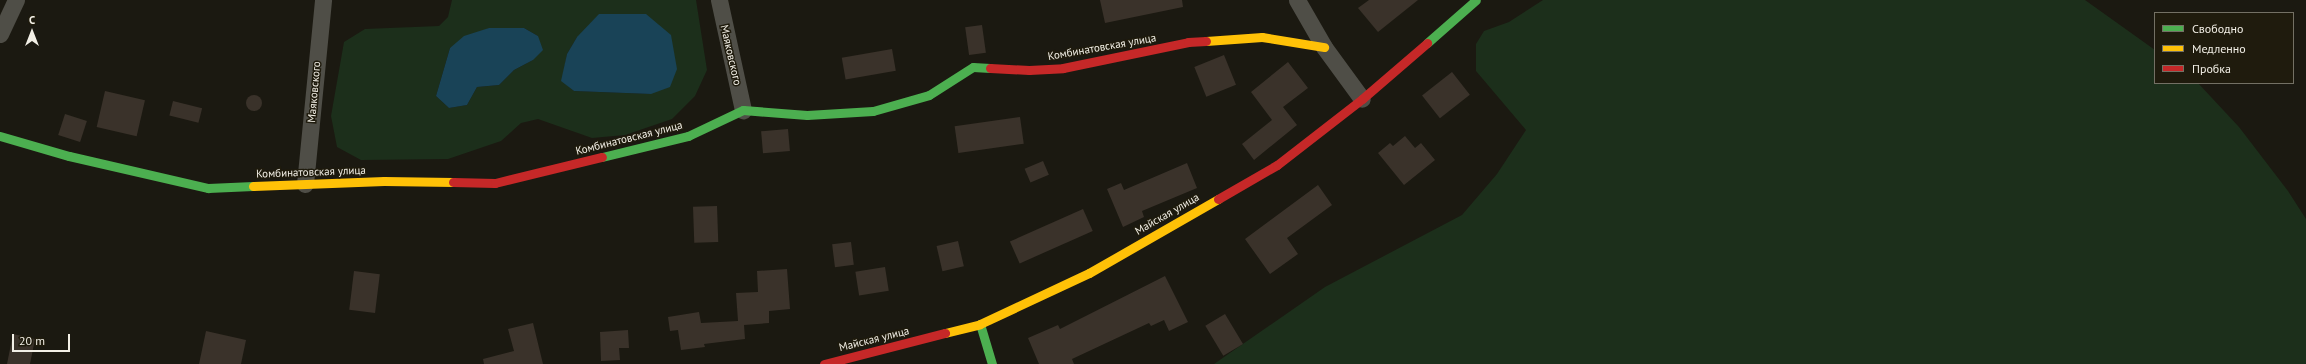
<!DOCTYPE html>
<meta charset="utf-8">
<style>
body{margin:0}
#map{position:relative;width:2306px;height:364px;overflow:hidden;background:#1b1911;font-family:"PT Sans",sans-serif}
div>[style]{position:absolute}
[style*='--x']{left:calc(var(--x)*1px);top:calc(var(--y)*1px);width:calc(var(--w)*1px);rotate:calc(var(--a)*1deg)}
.green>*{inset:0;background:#1c2f1b}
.water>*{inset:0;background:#194357}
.building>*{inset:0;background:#3a322a;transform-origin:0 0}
.round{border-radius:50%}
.street>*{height:17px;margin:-8.5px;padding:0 8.5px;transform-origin:8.5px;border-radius:8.5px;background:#4f4e47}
.fast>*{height:9px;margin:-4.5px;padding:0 4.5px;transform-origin:4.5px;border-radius:4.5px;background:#4caf50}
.slow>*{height:9px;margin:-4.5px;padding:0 4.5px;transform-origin:4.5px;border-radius:4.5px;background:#ffc107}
.jam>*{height:9px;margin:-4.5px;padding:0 4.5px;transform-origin:4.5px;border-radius:4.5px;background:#c62828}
span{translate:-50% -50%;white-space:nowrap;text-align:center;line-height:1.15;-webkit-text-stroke:3px #1f1b0d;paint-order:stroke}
.street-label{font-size:11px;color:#f2efe6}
.legend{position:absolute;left:2154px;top:12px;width:140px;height:72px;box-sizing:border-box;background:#1f1b0d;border:1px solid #737064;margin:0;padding:5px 7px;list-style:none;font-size:12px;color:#f2efe6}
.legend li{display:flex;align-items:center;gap:8px;height:20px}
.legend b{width:20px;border:1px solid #737064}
.north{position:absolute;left:12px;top:12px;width:40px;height:40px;-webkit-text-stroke:3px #1f1b0d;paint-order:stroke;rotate:0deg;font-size:11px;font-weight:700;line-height:16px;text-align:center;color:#f2efe6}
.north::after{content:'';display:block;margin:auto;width:14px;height:18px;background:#f2efe6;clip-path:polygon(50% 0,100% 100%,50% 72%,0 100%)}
.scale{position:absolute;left:12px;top:334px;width:58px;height:18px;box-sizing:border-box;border:2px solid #f2efe6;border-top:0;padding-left:5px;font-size:12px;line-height:14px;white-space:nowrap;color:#f2efe6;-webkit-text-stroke:3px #1f1b0d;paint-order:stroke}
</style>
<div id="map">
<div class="green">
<i style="clip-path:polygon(evenodd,452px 0,696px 0,707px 70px,695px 96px,672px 119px,625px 135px,592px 138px,538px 119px,521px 123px,501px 141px,448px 159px,361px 160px,337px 147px,331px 116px,344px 42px,365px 29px,439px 26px,448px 17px,452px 0,489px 28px,524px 28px,538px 36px,533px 60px,514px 70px,499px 85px,477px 87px,467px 105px,449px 108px,436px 96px,450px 48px,489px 28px,452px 0,577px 37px,651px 94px,574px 91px,562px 81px,567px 54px,577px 37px)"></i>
<i style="clip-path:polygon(1543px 0,2085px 0,2155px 50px,2155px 83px,2198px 83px,2239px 127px,2288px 191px,2306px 219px,2306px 364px,1214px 364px,1325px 287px,1462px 215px,1497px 174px,1526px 130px,1476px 71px,1476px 44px,1484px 31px,1509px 22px)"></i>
</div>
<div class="water">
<i style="clip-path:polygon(599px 14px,646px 14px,671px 35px,677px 69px,670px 87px,651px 94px,574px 91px,561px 81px,567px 54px,577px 37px)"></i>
<i style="clip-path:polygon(489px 28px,524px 28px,538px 36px,543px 50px,533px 60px,514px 70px,499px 85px,477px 87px,467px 105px,449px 108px,436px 96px,450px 48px,464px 36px)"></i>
</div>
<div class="building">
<i style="clip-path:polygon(1100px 0,1182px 0,1183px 7px,1105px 23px)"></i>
<i style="clip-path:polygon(1369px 0,1418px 0,1378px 32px,1358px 8px)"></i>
<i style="left:982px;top:25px;width:28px;height:17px;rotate:82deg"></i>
<i style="left:892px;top:49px;width:22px;height:51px;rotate:80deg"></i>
<i style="left:1224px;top:55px;width:32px;height:32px;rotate:68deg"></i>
<i style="clip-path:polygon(1288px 62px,1308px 88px,1283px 107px,1297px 125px,1254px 160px,1242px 144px,1272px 120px,1251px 92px)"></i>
<i style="left:1452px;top:72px;width:29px;height:38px;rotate:52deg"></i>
<i style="left:105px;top:91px;width:41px;height:37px;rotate:13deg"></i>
<i class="round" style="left:246px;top:95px;width:16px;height:16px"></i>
<i style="left:173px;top:101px;width:30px;height:15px;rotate:14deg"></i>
<i style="left:65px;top:114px;width:23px;height:22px;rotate:18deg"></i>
<i style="left:1020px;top:117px;width:27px;height:66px;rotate:82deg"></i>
<i style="left:788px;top:129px;width:22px;height:27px;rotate:85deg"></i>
<i style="clip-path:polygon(1405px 136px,1415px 148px,1421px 143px,1435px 160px,1404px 185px,1378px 153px,1390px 143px,1393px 146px)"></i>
<i style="left:1043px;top:161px;width:15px;height:20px;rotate:67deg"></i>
<i style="clip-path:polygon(1187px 163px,1197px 188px,1142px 211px,1144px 217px,1123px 227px,1107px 189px,1121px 183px,1124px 190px)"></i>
<i style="clip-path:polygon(1318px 185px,1332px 205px,1287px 238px,1298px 254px,1270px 274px,1245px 239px)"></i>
<i style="left:717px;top:206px;width:36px;height:24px;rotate:88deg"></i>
<i style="left:1083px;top:209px;width:24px;height:80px;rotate:66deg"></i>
<i style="left:958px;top:241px;width:26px;height:22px;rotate:77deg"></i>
<i style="left:851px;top:242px;width:23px;height:19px;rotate:83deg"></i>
<i style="left:885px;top:267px;width:24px;height:30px;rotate:81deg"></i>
<i style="clip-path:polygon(787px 269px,790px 309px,769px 311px,769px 323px,744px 325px,745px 339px,704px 344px,705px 347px,681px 350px,678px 330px,670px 331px,668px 317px,699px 312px,701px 323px,738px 321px,736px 293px,758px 292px,757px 271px)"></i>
<i style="left:354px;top:271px;width:26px;height:39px;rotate:7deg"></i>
<i style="clip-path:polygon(1165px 276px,1188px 322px,1169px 331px,1164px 320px,1151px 326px,1149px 323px,1072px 359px,1074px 364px,1039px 364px,1028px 338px,1058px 325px,1060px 329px)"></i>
<i style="left:1225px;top:314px;width:35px;height:23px;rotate:59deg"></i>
<i style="clip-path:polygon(533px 323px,543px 364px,484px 364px,483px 359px,514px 351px,508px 329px)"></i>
<i style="clip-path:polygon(628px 330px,629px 348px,619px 348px,620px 360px,601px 361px,600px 332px)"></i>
<i style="clip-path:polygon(206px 331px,246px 340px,241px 364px,199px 364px)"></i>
<i style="clip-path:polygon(13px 334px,35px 339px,30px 364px,7px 364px)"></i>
</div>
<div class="street">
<i style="--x:719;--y:0;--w:113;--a:77.7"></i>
<i style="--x:1297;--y:0;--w:54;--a:60.1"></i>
<i style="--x:1324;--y:47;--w:64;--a:53.8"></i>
<i style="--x:0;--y:34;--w:38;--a:-65"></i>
<i style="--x:305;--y:184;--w:185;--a:-84.4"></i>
</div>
<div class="fast">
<i style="--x:1427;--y:43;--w:65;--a:-41.3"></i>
<i style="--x:0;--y:136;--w:72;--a:16.2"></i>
<i style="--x:69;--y:156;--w:143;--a:13"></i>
<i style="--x:208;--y:188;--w:45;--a:-2.5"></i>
<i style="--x:602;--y:157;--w:89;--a:-13.7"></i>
<i style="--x:688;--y:136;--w:61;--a:-25.3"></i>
<i style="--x:743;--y:110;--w:64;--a:4.5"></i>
<i style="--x:807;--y:115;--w:66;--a:-3.5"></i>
<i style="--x:873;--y:111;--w:58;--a:-15.9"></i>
<i style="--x:929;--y:95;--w:52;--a:-32.5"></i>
<i style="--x:973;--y:67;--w:17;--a:3"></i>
<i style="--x:980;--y:324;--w:42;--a:73.3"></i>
</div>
<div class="slow">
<i style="--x:1206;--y:41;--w:56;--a:-4.1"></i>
<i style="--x:1262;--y:37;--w:63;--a:9.2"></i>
<i style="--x:253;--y:186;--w:131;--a:-2.2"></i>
<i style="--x:384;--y:181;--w:69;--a:0.8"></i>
<i style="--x:945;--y:333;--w:36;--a:-14"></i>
<i style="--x:980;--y:324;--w:120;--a:-25.1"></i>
<i style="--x:1089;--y:273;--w:149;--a:-29.8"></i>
</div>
<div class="jam">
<i style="--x:990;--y:68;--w:39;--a:3"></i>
<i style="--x:1029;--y:70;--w:34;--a:-3"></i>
<i style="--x:1063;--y:68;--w:128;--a:-11.7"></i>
<i style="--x:1188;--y:42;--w:18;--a:-3"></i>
<i style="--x:453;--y:182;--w:42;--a:1.4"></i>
<i style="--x:495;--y:183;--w:110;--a:-13.7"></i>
<i style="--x:1218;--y:199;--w:68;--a:-30"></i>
<i style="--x:1277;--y:165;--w:108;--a:-37.8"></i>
<i style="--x:1362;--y:99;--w:86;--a:-40.7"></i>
<i style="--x:824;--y:364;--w:125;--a:-14.4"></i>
</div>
<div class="street-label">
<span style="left:1102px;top:47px;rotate:-10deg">Комбинатовская улица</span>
<span style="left:731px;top:55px;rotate:77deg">Маяковского</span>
<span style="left:314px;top:92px;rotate:-85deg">Маяковского</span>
<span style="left:629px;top:138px;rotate:-14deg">Комбинатовская улица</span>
<span style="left:311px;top:172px;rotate:-2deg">Комбинатовская улица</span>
<span style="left:1167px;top:214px;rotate:-30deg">Майская улица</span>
<span style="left:874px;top:339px;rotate:-14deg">Майская улица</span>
</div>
<ul class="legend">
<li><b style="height:5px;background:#4caf50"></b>Свободно</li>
<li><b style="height:5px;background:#ffc107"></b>Медленно</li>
<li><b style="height:5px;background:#c62828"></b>Пробка</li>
</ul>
<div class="north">С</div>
<div class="scale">20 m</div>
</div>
